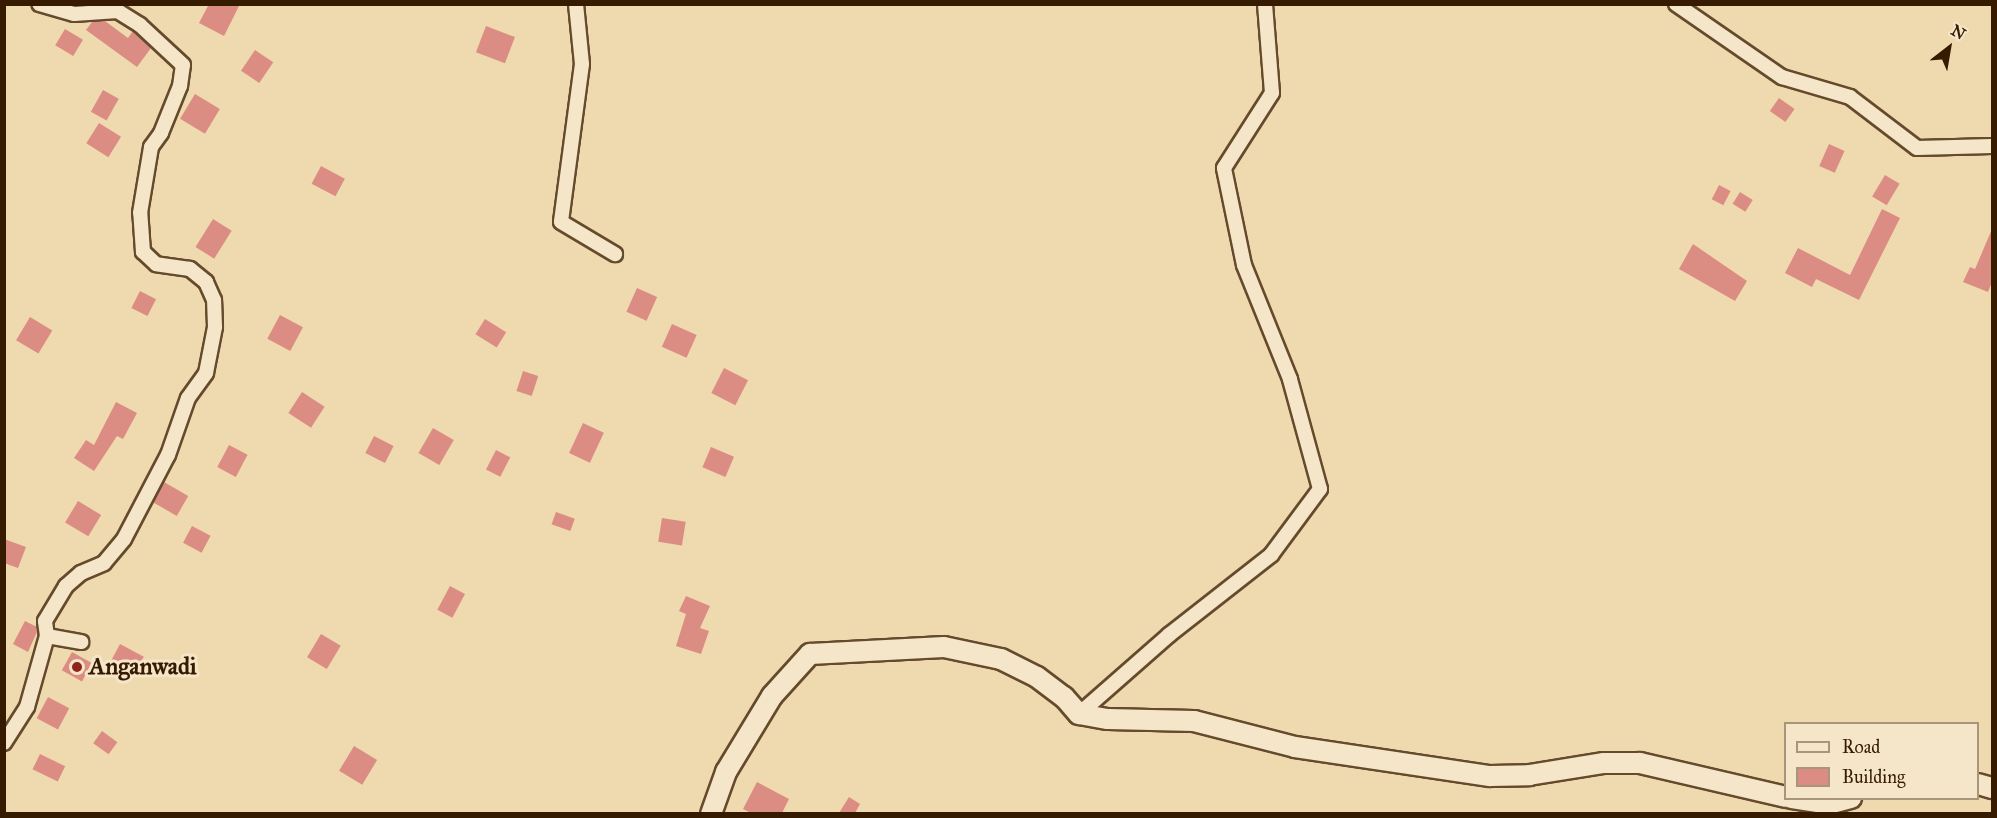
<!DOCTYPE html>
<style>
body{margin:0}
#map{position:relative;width:1997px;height:818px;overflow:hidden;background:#efd9ae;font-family:"IM FELL Great Primer",serif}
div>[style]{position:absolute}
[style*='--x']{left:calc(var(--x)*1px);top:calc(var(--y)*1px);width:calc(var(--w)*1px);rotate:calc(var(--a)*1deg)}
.building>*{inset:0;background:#dc8d83;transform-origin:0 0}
.roads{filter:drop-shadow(2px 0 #654a2c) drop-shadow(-2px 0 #654a2c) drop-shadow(0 2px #654a2c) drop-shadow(0 -2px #654a2c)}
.street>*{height:14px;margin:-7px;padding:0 7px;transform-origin:7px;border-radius:7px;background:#f5e6ca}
.secondary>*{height:20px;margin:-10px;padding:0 10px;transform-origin:10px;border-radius:10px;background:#f5e6ca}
.dots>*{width:16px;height:16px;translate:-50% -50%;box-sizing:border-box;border:3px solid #f5e6ca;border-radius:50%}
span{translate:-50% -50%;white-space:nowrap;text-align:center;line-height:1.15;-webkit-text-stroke:6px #f5e6ca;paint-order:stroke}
.poi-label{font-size:24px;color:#371b01;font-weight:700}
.left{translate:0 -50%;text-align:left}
.frame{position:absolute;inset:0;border:6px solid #371b01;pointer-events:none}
.legend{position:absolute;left:1784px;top:722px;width:195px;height:78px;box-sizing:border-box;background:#f5e6ca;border:2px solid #a9957a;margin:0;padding:8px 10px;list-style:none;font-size:18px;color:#371b01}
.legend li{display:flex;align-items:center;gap:12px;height:30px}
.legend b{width:30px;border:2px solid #a9957a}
.north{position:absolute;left:1919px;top:18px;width:60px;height:60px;-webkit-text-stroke:4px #f5e6ca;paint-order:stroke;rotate:31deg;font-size:16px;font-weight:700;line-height:24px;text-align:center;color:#371b01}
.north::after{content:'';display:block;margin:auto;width:21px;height:27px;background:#371b01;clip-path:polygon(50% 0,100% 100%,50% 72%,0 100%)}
</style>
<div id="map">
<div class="building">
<i style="clip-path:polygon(209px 4px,240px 4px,224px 36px,199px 23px)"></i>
<i style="clip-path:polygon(105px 21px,128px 38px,133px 31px,151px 48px,137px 67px,86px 30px,92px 22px)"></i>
<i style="left:486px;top:26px;width:31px;height:28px;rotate:21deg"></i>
<i style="left:65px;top:29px;width:21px;height:19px;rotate:31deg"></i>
<i style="left:255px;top:50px;width:22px;height:25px;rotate:34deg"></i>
<i style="left:103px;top:90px;width:18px;height:25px;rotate:29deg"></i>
<i style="left:195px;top:94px;width:29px;height:29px;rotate:31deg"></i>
<i style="left:1779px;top:98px;width:19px;height:16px;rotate:35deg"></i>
<i style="left:99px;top:123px;width:26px;height:24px;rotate:32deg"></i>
<i style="left:1829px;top:144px;width:17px;height:24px;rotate:24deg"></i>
<i style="left:321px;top:166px;width:27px;height:20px;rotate:28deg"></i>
<i style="left:1885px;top:175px;width:17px;height:25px;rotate:31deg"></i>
<i style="left:1719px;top:185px;width:13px;height:16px;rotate:27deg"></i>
<i style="left:1740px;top:192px;width:15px;height:14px;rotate:32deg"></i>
<i style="clip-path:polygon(1882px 209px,1900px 218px,1859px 300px,1816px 279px,1812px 287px,1785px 273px,1798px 248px,1850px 275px)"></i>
<i style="left:213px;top:219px;width:22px;height:33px;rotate:32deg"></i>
<i style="clip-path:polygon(1992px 229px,1992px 282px,1988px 292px,1963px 282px,1970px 267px,1975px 269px)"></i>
<i style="clip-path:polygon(1693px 244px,1747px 281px,1735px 301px,1679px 269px)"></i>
<i style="left:637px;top:288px;width:22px;height:26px;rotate:24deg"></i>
<i style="left:140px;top:291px;width:18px;height:19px;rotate:27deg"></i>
<i style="left:280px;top:315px;width:26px;height:27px;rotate:28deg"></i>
<i style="left:30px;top:317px;width:26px;height:27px;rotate:31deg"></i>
<i style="left:485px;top:319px;width:25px;height:18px;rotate:32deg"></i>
<i style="left:672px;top:324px;width:27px;height:25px;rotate:24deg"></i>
<i style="left:724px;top:368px;width:27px;height:28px;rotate:27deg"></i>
<i style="left:523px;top:371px;width:16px;height:21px;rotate:18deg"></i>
<i style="left:302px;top:392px;width:27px;height:25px;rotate:33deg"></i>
<i style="clip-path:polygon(116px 402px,137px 413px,123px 439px,117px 436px,94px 471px,74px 458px,86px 440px,94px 445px)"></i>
<i style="left:583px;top:423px;width:23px;height:33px;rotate:25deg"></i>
<i style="left:433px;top:428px;width:24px;height:29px;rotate:30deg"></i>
<i style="left:374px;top:436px;width:22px;height:19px;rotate:27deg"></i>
<i style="left:229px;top:445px;width:21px;height:25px;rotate:28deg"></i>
<i style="left:711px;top:447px;width:25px;height:22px;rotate:23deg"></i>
<i style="left:496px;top:450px;width:16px;height:22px;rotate:27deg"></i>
<i style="left:164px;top:482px;width:28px;height:23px;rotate:30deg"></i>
<i style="left:78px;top:501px;width:27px;height:25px;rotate:31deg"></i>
<i style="left:556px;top:512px;width:20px;height:13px;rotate:20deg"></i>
<i style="left:662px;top:518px;width:24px;height:24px;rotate:9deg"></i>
<i style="left:192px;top:526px;width:21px;height:19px;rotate:28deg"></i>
<i style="clip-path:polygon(4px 539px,26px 547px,18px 568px,4px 563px)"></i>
<i style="left:450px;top:586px;width:17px;height:27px;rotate:28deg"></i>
<i style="clip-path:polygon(686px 596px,710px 606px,700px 628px,709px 631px,701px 654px,676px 646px,686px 614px,679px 611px)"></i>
<i style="clip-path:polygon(25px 621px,37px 627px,37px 632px,28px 652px,13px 644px)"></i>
<i style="left:321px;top:634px;width:23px;height:27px;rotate:31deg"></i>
<i style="left:120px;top:644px;width:27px;height:23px;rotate:28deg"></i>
<i style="left:72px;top:652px;width:23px;height:21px;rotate:29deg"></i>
<i style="left:48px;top:697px;width:24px;height:24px;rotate:28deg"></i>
<i style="left:102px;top:731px;width:19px;height:15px;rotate:36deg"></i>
<i style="left:354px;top:746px;width:27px;height:29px;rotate:31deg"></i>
<i style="left:40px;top:754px;width:28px;height:17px;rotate:26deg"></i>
<i style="clip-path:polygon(757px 782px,789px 799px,782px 813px,751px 813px,743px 809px)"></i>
<i style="clip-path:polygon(849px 797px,860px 804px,855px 813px,839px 813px)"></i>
</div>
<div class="roads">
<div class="street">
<i style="--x:576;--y:4;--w:60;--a:84.3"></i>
<i style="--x:582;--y:64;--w:159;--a:97.6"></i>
<i style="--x:561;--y:222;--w:63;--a:30.7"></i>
<i style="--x:1676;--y:4;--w:129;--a:34.6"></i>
<i style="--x:1782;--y:77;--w:71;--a:16.4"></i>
<i style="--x:1850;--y:97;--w:84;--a:37.3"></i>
<i style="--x:1917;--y:148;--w:75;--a:-1.5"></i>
<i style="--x:47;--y:636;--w:35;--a:10"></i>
<i style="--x:1079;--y:714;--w:120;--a:-41.3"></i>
<i style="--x:1169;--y:635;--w:130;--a:-38.1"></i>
<i style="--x:1271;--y:555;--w:82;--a:-53.4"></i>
<i style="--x:1320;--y:489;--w:114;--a:-105.3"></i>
<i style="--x:1290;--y:379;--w:123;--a:-112"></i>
<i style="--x:1244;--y:265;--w:99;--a:-101.7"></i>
<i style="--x:1224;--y:168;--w:89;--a:-57.4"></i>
<i style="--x:1272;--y:93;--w:89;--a:-94.5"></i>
<i style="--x:4;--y:743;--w:43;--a:-57.4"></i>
<i style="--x:27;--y:707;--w:74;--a:-74.3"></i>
<i style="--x:47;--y:636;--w:15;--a:-98"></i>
<i style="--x:45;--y:621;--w:41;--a:-59"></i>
<i style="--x:66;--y:586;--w:20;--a:-41"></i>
<i style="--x:81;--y:573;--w:25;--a:-23"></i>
<i style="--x:104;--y:563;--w:31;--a:-50"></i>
<i style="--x:124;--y:539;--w:95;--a:-62.4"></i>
<i style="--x:168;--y:455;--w:60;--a:-70.7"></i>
<i style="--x:188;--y:398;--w:31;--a:-54"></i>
<i style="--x:206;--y:373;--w:47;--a:-78.9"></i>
<i style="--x:215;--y:327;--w:27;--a:-92"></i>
<i style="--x:214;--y:300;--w:20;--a:-114"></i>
<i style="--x:206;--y:282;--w:21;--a:-141"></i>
<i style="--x:190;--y:269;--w:34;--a:-172"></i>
<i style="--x:156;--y:264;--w:18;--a:-137"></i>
<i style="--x:143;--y:252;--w:39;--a:-94"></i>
<i style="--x:140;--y:213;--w:67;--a:-80.5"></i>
<i style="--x:151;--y:147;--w:17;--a:-54"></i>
<i style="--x:161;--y:133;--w:51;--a:-68"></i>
<i style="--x:180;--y:86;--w:21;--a:-82"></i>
<i style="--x:183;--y:65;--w:59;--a:-137.1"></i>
<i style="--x:140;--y:25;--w:26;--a:-148"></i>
<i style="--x:118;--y:11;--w:44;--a:176.1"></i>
<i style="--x:74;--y:14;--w:36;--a:-164"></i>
</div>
<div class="secondary">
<i style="--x:1978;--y:784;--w:15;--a:16"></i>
<i style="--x:1792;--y:798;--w:36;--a:9"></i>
<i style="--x:1828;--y:804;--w:24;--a:-15"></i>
<i style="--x:711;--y:814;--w:45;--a:-70.3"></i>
<i style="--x:726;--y:772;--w:89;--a:-58.8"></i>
<i style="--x:772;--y:696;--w:57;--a:-47.9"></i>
<i style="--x:810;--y:654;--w:134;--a:-3"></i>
<i style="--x:944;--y:647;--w:58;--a:11.9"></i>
<i style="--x:1001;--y:659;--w:40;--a:26.6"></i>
<i style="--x:1037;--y:677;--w:34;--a:37"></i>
<i style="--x:1064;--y:697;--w:23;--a:49"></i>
<i style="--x:1079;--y:714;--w:29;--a:10"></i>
<i style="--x:1108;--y:719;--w:86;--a:1.3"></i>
<i style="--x:1194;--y:721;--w:104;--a:14.4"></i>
<i style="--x:1295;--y:747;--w:197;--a:8.5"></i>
<i style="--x:1490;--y:776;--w:39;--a:-1"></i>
<i style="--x:1529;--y:775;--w:76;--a:-9.1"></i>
<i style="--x:1604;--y:763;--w:36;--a:0"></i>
<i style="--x:1640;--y:763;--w:150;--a:13.1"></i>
</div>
</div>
<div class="dots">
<i style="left:77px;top:667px;background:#8f2418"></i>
</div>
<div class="poi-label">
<span class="left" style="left:89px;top:667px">Anganwadi</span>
</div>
<div class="frame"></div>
<ul class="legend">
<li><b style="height:8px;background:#f5e6ca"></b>Road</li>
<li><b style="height:16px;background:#dc8d83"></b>Building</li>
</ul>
<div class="north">N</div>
</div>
